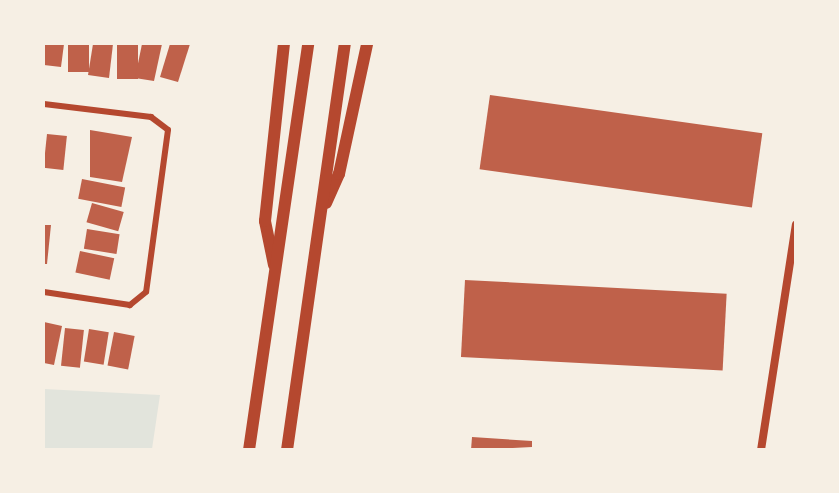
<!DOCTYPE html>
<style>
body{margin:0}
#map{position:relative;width:839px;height:493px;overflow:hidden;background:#f6efe4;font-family:Raleway,sans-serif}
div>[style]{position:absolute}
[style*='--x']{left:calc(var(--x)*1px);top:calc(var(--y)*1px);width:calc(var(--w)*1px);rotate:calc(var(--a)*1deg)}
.green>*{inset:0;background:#e2e4dc}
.building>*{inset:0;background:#bf614a;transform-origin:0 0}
.minor>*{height:6px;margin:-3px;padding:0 3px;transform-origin:3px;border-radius:3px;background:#b5482f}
.tertiary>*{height:8px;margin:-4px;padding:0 4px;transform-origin:4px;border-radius:4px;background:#b5482f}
.motorway>*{height:12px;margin:-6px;padding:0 6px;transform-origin:6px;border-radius:6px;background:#b5482f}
span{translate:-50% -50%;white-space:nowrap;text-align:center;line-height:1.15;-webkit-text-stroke:5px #f6efe4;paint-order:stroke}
.frame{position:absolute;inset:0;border:45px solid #f6efe4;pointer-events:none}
</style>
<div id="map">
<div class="green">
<i style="clip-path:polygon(44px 389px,160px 395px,152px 449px,44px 449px)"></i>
</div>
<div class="building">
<i style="clip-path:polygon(44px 44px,64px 44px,61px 67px,44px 65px)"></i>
<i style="left:68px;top:44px;width:21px;height:28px"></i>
<i style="clip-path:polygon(93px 44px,113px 44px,109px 78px,88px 75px)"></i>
<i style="left:117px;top:44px;width:21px;height:35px"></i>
<i style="clip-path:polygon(142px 44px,162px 44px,154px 81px,135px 78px)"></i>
<i style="clip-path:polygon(170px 44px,190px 44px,178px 82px,160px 77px)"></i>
<i style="left:490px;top:95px;width:275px;height:75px;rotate:8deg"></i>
<i style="clip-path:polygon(90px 130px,132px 137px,122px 182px,90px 177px)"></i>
<i style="left:47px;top:134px;width:20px;height:34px;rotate:6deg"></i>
<i style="left:82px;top:179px;width:44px;height:20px;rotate:11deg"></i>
<i style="left:92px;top:203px;width:33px;height:20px;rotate:16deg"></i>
<i style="clip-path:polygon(44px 225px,51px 225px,47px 264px,44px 264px)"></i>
<i style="left:87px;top:229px;width:33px;height:20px;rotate:9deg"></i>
<i style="left:80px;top:251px;width:35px;height:22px;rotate:12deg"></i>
<i style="left:465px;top:280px;width:262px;height:77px;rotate:3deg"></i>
<i style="clip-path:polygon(44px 322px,62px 326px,54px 365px,44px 363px)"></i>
<i style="left:65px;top:328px;width:19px;height:38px;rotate:6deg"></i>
<i style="left:89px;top:329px;width:20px;height:33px;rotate:9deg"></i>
<i style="left:114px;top:332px;width:21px;height:34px;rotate:11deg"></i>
<i style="clip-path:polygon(472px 437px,532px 441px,532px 447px,471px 450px)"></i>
</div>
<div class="minor">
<i style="--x:44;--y:104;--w:108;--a:6.9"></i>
<i style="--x:151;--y:117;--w:21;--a:37"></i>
<i style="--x:168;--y:130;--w:163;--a:97.7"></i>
<i style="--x:146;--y:292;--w:21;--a:141"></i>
<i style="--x:130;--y:305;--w:87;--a:-171.4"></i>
</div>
<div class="tertiary">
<i style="--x:761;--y:450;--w:228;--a:-81.2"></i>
</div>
<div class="motorway">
<i style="--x:326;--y:203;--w:32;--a:-66"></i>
<i style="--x:339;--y:174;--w:133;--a:-77.8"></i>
<i style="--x:274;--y:265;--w:45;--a:-101.6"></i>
<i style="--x:265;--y:221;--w:178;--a:-83.9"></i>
<i style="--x:249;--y:450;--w:410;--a:-81.7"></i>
<i style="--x:287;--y:450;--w:410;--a:-81.9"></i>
</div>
<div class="frame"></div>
</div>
